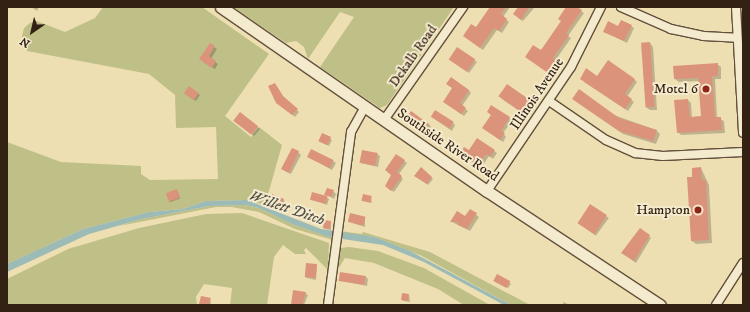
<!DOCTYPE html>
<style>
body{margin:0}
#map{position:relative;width:750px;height:312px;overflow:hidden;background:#eedfb2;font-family:"IM FELL DW Pica",serif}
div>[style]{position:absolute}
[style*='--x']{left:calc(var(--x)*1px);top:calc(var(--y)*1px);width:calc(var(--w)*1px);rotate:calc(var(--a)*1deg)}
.green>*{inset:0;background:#bfc088}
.water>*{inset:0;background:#9cbab6}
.shadow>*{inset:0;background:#0003;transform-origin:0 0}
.building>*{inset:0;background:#dc937b;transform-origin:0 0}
.roads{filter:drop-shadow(1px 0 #62503c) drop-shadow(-1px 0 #62503c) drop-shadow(0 1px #62503c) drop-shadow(0 -1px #62503c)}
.minor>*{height:8px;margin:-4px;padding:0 4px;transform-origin:4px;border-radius:4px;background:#f4eacd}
.secondary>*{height:11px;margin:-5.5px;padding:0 5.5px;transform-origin:5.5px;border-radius:5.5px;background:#f4eacd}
.dots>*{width:11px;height:11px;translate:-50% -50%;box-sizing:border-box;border:2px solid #f4eacd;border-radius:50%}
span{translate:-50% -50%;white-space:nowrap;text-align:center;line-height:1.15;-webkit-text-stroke:4px #f4eacd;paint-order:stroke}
.street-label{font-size:14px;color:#332114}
.poi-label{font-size:14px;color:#332114}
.right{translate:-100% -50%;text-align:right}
.water-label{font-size:15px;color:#524f45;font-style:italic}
.frame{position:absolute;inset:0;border:8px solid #332114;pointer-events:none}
.north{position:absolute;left:12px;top:12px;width:40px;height:40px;-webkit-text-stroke:3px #f4eacd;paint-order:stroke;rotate:214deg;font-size:11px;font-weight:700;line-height:16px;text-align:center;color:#332114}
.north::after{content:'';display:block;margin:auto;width:14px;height:18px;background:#332114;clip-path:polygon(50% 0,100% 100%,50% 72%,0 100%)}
</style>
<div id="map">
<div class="green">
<i style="clip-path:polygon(103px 7px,202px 7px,269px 54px,225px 116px,251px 137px,259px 127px,282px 145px,265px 205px,247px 200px,206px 201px,183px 209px,149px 212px,83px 229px,7px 264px,7px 142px,61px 162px,141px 166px,141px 174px,150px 180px,218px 179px,216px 127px,176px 128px,175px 95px,149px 74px,27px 51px,22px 36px,24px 28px,30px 23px,37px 21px,65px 32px,95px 18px)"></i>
<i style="clip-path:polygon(233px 7px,454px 7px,387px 105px,380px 108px,320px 67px,354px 17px,340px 12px,308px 59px,304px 47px,296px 41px,286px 43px)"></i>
<i style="clip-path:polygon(245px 205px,259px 208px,292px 224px,333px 238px,333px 240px,295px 229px,259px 212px,232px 207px,216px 207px,119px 226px,142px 219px,210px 206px)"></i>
<i style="clip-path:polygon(242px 213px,329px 243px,328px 270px,306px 248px,304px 250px,306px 254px,295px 254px,283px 245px,274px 257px,267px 305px,230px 305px,232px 288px,204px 284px,196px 297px,197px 305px,7px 305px,7px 279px,68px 249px,139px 228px,206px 214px)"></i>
<i style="clip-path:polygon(340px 231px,362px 234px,363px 232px,430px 252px,530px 305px,511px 305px,422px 256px,375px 237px,346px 234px)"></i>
<i style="clip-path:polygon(349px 247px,378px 251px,424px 268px,490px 305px,464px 305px,438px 289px,374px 263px,345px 258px,338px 269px,340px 248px)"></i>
</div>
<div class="water">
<i style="clip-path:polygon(247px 200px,321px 229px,375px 237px,410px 251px,511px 305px,504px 305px,424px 262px,383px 245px,329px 237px,292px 224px,259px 208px,245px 205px,210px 206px,142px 219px,89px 234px,7px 272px,7px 264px,83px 229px,149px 212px,183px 209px,206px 201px)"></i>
</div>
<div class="shadow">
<i style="clip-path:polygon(31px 7px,39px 7px,37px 11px)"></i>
<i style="clip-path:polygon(490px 7px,510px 7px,503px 17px,509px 22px,502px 33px,497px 30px,483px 50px,464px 36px,477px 29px)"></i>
<i style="clip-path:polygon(519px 7px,535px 7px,523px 21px,517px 17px)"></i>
<i style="clip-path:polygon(567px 7px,575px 7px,584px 13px,568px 36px,571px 38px,555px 61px,558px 64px,550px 74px,526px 57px,541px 52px,562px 21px)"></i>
<i style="clip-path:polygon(631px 26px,634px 28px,627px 43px,604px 31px)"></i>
<i style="clip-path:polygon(650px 43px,653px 47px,657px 110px,650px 110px,646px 107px)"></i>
<i style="clip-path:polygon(210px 44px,217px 49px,211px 59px,218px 64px,215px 69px,203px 62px)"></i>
<i style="clip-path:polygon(458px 49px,477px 62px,469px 73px,453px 62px)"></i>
<i style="clip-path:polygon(717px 64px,721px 67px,721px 79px,715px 79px,717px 118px,724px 121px,725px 133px,681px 135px,678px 132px,675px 101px,688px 100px,691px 103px,692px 118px,702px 117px,699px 81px,679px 82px,675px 79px)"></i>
<i style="clip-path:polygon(598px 77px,634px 79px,637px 82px,627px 97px,634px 102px,628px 111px,584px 82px)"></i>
<i style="clip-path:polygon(275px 84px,285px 99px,299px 112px,295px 117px,280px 105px)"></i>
<i style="clip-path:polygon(190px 88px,200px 95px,196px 101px,187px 95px)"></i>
<i style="clip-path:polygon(469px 90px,471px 93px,462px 106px,468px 111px,464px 116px,447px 104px)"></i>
<i style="clip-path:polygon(502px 99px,529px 101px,532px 103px,524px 114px)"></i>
<i style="clip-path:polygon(577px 102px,656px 130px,660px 134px,656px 144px,623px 134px)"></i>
<i style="clip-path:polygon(240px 113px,260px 129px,254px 136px,237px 122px)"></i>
<i style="clip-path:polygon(432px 117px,453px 123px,455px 125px,452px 131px)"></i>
<i style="clip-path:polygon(509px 118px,512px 121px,503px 133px,506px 137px,503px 142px,483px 128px)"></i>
<i style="clip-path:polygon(410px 121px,429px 124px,431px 127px,427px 132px)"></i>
<i style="clip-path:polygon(323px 134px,332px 140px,329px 146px,321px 142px)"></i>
<i style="clip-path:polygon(469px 151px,494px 151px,497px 153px,493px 159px,489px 156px,481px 168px,461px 154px)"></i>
<i style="clip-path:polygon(298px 152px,301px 155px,291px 174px,285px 171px,283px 169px)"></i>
<i style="clip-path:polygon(377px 154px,380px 156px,378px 167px,361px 163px)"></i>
<i style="clip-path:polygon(396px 155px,407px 163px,399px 174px,403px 179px,394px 192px,388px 188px)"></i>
<i style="clip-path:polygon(308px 157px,333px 161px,336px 163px,332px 170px)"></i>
<i style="clip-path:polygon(421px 168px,433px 179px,428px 185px,417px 177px)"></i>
<i style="clip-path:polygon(701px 168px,709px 185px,712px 243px,696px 244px,692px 241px,693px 178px)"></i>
<i style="left:177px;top:190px;width:9px;height:11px;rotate:69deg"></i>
<i style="clip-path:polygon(333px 191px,336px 194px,334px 199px,326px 194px)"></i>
<i style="clip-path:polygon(272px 195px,285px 201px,283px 208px,271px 203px)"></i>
<i style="clip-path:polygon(326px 197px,329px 199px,327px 205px,311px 199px)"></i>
<i style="clip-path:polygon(371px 197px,372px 203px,363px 200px)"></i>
<i style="left:591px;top:205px;width:22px;height:22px;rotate:36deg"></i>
<i style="clip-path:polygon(470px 210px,479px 217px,470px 231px,452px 222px,458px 212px,465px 217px)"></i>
<i style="clip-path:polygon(365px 218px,365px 227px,349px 222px)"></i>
<i style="clip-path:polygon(331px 222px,331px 230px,325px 229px,324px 228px)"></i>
<i style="clip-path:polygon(649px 236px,651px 238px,636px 263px,625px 255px)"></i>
<i style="clip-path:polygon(317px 265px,316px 280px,307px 278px,305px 277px)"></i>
<i style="clip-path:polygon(365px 276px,368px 279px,367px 286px,340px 280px)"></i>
<i style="clip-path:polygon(496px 282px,509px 282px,511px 284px,508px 288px)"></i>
<i style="clip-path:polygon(305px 293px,308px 295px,304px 305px,292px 305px)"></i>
<i style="clip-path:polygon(409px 295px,410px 302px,404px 301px,402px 300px)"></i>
<i style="clip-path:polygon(210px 299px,211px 305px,201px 304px)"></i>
<i style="clip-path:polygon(564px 302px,569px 305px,562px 305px)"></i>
</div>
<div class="building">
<i style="clip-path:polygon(490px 7px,506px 7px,501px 14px,507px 19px,499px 31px,494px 28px,480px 48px,463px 36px,471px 24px,476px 27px)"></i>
<i style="clip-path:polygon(518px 7px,529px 7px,521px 20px,513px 14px)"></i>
<i style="clip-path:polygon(566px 7px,577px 7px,582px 10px,566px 33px,569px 35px,553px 58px,556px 60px,548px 73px,525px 57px,533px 45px,541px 50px,561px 21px,558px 19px)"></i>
<i style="clip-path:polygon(621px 20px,632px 25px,624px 41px,603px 32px,608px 21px,618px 26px)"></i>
<i style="left:650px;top:42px;width:65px;height:9px;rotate:86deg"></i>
<i style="clip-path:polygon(210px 43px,215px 46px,209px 56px,216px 61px,212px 68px,199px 59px)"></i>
<i style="left:457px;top:47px;width:22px;height:15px;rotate:34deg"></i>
<i style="clip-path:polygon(608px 60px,635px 79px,625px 94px,632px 99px,625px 109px,580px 79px,586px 68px,597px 76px)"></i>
<i style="clip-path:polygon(718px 63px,718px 76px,712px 76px,715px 117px,721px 117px,722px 130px,677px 133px,674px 100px,688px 99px,690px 117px,701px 116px,698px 78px,674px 79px,673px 66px)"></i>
<i style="clip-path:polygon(451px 77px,469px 90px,460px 103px,466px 108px,461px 114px,443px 102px,452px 88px,446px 84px)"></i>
<i style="clip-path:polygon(275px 83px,283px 96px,298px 109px,292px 115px,276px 103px,268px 86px)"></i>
<i style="left:507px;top:84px;width:28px;height:15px;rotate:35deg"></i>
<i style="left:189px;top:86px;width:12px;height:9px;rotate:35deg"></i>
<i style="clip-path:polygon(579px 89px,619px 118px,657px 130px,653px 141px,619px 131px,572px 99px)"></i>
<i style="clip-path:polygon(491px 105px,510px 117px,501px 131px,505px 133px,500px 140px,482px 128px,491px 115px,487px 112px)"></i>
<i style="left:435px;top:110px;width:22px;height:8px;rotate:32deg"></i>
<i style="left:411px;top:111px;width:22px;height:9px;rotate:36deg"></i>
<i style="left:240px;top:112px;width:23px;height:11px;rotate:38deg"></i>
<i style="left:322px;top:133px;width:10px;height:9px;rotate:24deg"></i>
<i style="clip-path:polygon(477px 138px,495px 150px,490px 157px,486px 154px,478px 166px,460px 154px,464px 147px,469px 150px)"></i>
<i style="clip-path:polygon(292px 148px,299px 151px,289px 173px,281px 169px)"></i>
<i style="left:311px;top:149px;width:25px;height:9px;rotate:26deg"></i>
<i style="left:362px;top:150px;width:16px;height:13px;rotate:11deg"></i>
<i style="clip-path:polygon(396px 154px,405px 160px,397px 172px,402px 176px,391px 191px,385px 186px,391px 175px,385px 170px)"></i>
<i style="clip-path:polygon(421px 167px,432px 177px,427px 184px,414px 176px)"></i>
<i style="clip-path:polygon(701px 167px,702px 180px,706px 180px,709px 240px,691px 241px,687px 177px,692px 177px,692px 168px)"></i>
<i style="clip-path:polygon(327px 188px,334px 190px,331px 197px,324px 195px)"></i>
<i style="left:177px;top:189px;width:9px;height:12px;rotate:69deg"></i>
<i style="left:312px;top:192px;width:16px;height:8px;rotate:15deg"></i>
<i style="left:272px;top:194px;width:13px;height:9px;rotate:23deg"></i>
<i style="left:363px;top:194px;width:9px;height:7px;rotate:13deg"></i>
<i style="left:590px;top:204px;width:20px;height:23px;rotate:33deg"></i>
<i style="clip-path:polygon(470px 209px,477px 213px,467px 229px,458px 225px,457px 222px,450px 222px,457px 211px,465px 216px)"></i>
<i style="left:350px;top:213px;width:16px;height:9px;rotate:14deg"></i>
<i style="left:324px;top:220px;width:7px;height:8px;rotate:8deg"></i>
<i style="clip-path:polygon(640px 228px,650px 235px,634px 261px,621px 253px)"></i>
<i style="left:306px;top:263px;width:11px;height:14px;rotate:5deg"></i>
<i style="left:340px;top:272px;width:26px;height:9px;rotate:9deg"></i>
<i style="left:497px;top:274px;width:15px;height:8px;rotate:28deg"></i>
<i style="clip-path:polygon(293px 290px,306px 292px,302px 305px,291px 305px)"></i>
<i style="left:402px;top:293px;width:7px;height:7px;rotate:8deg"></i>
<i style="clip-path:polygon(201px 296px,211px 298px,209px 305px,199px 304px)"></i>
</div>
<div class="roads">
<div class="minor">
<i style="--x:621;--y:7;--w:55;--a:23.7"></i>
<i style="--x:671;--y:29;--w:33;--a:12"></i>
<i style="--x:703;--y:36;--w:34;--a:3"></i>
<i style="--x:736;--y:7;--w:126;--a:86.8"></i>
<i style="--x:549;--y:101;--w:69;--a:34.4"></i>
<i style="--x:606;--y:140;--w:32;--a:24"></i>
<i style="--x:635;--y:153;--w:28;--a:6"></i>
<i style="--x:663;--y:156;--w:80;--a:-2.9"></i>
<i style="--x:384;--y:120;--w:138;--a:-55"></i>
<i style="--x:487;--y:191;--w:150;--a:-55.9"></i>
<i style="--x:571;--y:67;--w:67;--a:-63.4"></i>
<i style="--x:328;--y:305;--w:175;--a:-82.4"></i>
<i style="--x:351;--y:132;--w:29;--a:-61"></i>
<i style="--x:716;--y:305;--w:50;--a:-57.3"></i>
</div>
<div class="secondary">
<i style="--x:221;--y:7;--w:323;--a:34.7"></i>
<i style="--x:487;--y:191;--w:207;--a:33.4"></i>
</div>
</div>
<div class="dots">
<i style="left:706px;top:89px;background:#8f2418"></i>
<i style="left:698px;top:210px;background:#8f2418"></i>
</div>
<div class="street-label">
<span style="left:413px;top:56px;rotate:-55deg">Dekalb Road</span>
<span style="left:537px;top:94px;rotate:-56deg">Illinois Avenue</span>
<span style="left:448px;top:145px;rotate:34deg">Southside River Road</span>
</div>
<div class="poi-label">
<span class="right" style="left:698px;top:89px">Motel 6</span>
<span class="right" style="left:690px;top:210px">Hampton</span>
</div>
<div class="water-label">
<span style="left:287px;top:208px;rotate:19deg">Willett Ditch</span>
</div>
<div class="frame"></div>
<div class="north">N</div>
</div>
